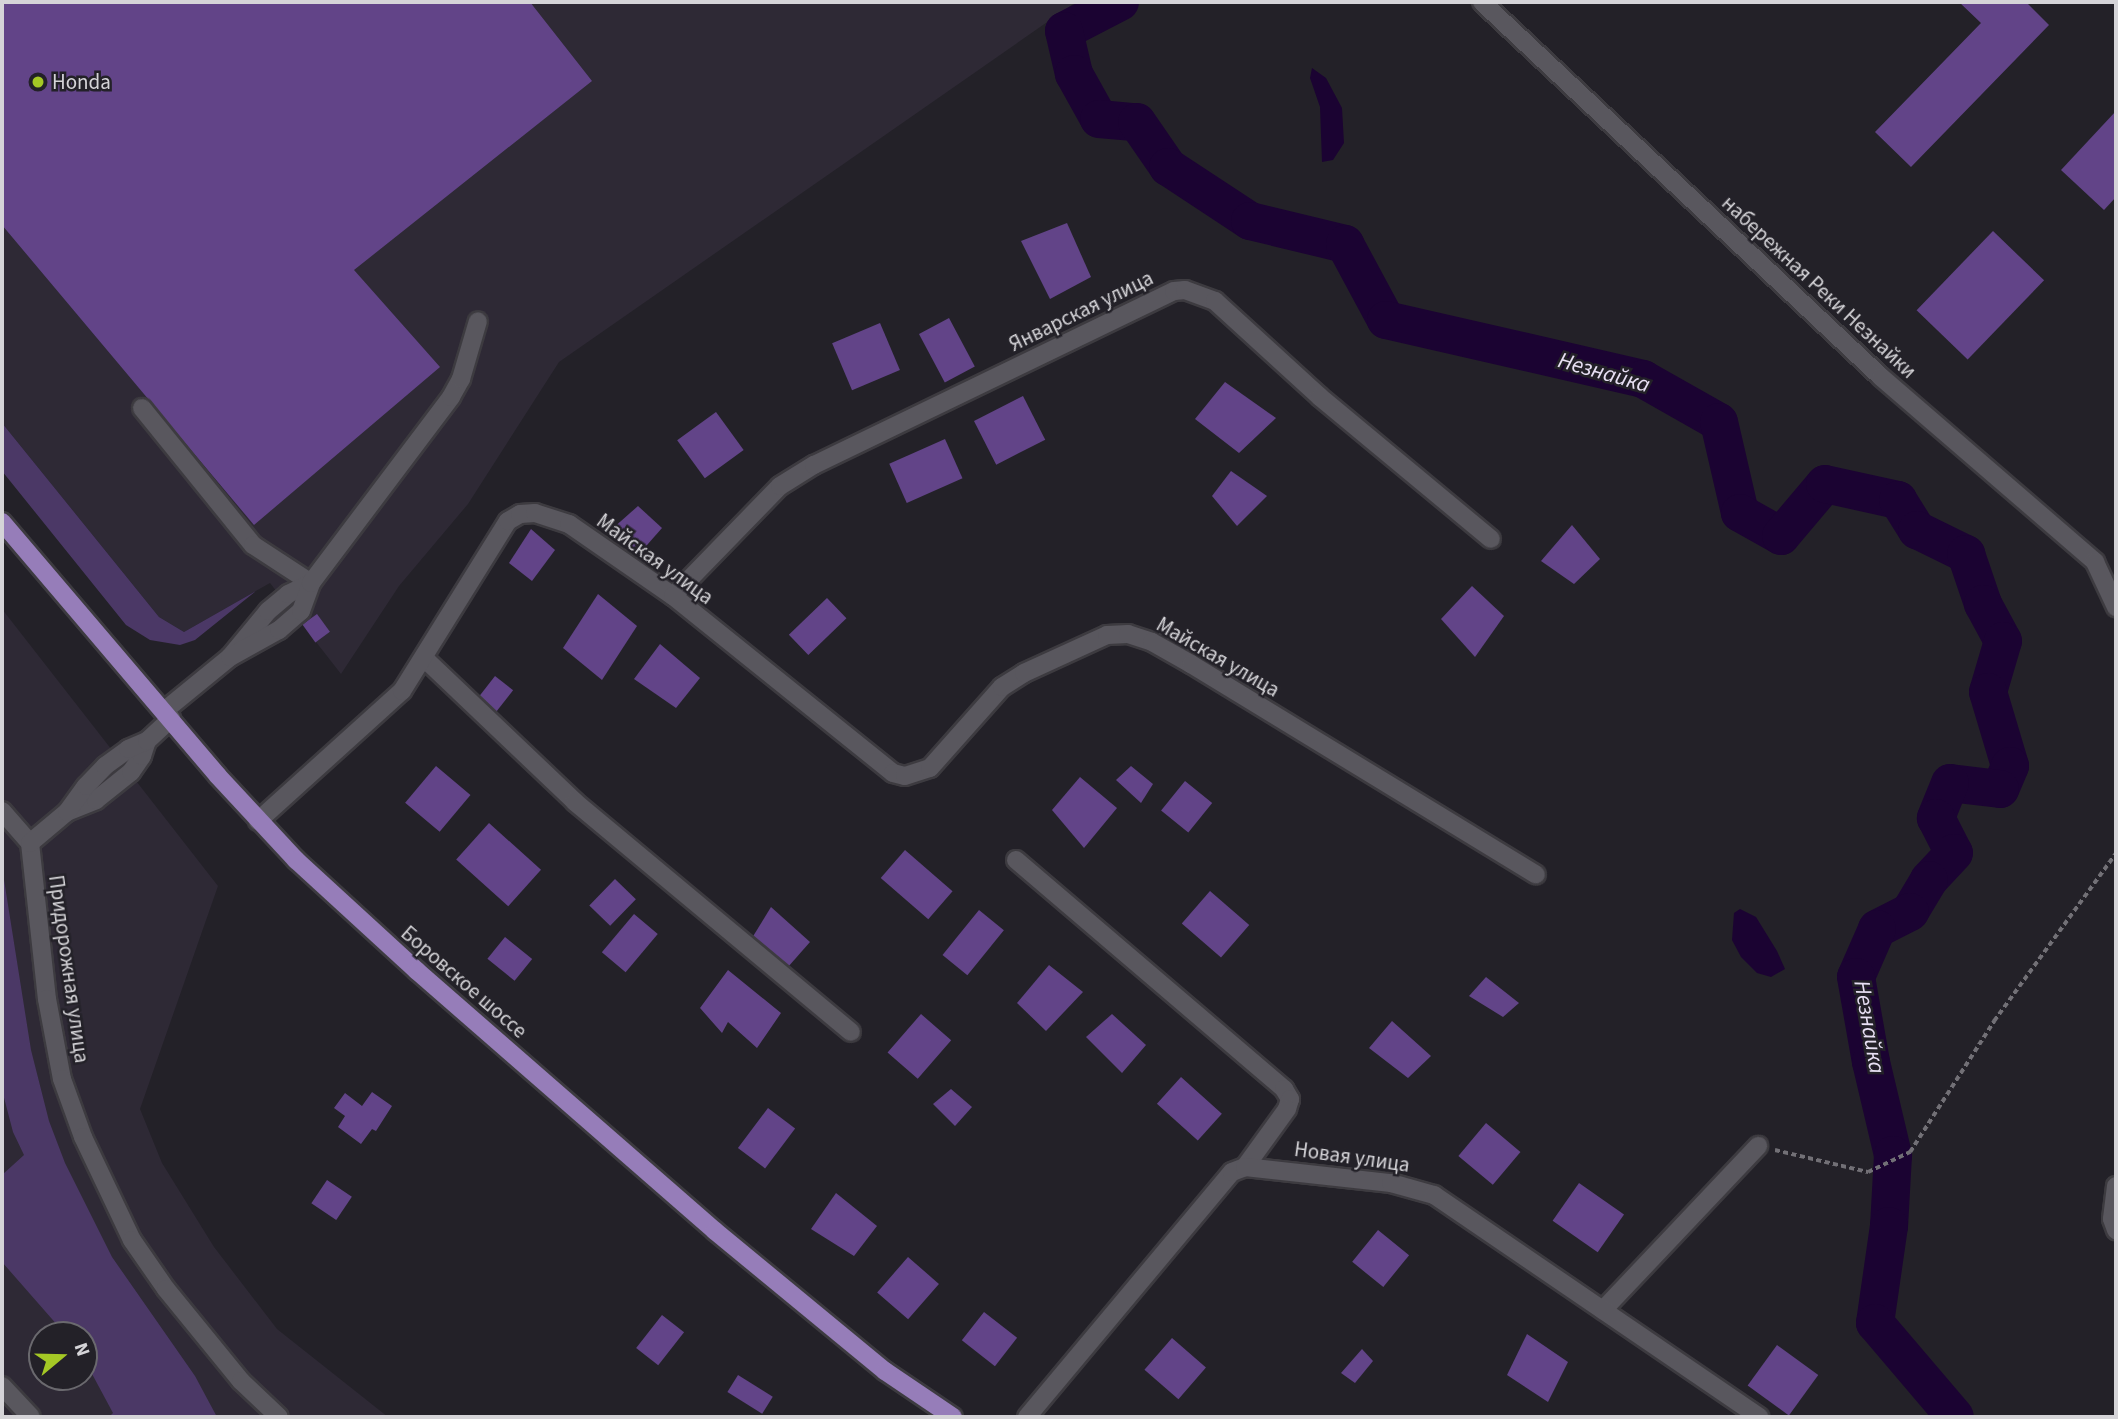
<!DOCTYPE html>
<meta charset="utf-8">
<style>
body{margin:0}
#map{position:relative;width:2118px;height:1419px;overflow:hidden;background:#232128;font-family:"Source Sans 3",sans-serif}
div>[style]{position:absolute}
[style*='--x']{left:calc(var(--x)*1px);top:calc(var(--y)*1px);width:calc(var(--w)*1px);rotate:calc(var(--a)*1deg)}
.built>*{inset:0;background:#2e2935}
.green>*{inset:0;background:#4b3866}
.water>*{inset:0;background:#1b0332}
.river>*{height:38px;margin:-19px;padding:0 19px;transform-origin:19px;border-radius:19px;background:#1b0332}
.building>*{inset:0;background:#624488;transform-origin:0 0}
.path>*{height:3.5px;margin-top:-1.75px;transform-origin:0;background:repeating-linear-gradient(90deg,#727076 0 5px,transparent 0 8.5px)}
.roads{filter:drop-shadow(2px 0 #3d3b40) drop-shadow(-2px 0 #3d3b40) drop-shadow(0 2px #3d3b40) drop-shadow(0 -2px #3d3b40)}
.minor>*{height:18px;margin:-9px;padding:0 9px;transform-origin:9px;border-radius:9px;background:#59575e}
.major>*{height:18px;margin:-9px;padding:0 9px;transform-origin:9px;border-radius:9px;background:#967db9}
.dots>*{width:19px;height:19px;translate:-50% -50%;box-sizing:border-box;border:4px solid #232128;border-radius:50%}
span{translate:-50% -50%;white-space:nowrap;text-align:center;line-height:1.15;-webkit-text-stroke:5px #232128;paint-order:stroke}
.poi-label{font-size:21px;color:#d5d4d8}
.left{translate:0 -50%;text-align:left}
.street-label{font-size:21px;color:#d5d4d8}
.water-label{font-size:23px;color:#e8e0f4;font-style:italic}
.frame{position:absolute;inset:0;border:4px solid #d5d4d8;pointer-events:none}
.north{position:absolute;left:28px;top:1321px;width:70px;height:70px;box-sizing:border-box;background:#232128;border:2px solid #6a696e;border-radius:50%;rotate:71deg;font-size:19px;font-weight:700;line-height:28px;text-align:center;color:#d5d4d8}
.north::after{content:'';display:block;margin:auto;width:24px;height:32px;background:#a4c825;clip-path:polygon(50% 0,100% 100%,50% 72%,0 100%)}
</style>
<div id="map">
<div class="built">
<i style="clip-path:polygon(2px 2px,1076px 2px,559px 362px,468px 504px,399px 586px,341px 674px,270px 583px,184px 632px,159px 617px,2px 423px)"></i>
<i style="clip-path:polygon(evenodd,2px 609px,218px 886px,140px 1109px,162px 1163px,214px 1247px,277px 1329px,388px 1417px,2px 1417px,2px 609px,42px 1335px,84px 1335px,84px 1377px,42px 1377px,42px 1335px)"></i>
</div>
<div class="green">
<i style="clip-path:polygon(2px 423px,159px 617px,184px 632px,256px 591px,195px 640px,180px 645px,150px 640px,126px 625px,2px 471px)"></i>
<i style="clip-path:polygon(2px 867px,31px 1050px,49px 1121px,65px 1163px,112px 1257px,195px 1376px,217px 1417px,109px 1417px,113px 1413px,84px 1359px,84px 1335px,66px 1335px,2px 1262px,2px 1175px,24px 1155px,13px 1132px,2px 1090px)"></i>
</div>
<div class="water">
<i style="clip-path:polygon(1312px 68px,1326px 78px,1342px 108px,1344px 143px,1333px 160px,1322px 162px,1320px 107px,1310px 78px)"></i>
<i style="clip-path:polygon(1740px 909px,1756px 917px,1777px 951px,1785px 969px,1771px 977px,1757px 973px,1741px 957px,1732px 940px,1734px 913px)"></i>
</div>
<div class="river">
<i style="--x:1120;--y:2;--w:63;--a:152.6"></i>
<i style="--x:1064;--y:31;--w:44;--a:76.9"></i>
<i style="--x:1074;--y:74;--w:51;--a:60.9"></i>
<i style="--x:1099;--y:119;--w:38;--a:5"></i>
<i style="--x:1137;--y:122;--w:55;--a:55.4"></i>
<i style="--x:1168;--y:167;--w:98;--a:33.4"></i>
<i style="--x:1250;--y:221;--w:98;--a:13.6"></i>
<i style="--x:1345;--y:244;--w:86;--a:61.7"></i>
<i style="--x:1386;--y:320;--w:264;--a:12.9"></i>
<i style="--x:1643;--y:379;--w:87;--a:29.5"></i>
<i style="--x:1719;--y:422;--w:93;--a:77"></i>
<i style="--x:1740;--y:513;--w:47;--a:29.3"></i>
<i style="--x:1781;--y:536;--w:68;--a:-49.8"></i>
<i style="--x:1825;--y:484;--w:75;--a:12.4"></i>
<i style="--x:1898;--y:500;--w:36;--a:58"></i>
<i style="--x:1917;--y:530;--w:55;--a:26.1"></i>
<i style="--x:1966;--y:554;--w:53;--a:71.2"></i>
<i style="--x:1983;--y:604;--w:42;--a:61.6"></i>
<i style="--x:2003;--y:641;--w:53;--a:106.4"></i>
<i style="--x:1988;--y:692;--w:77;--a:73.4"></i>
<i style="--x:2010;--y:766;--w:25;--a:113"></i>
<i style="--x:2000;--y:789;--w:50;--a:-173.2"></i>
<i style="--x:1950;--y:783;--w:38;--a:112"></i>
<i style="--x:1936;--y:818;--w:39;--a:63"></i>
<i style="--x:1954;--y:853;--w:37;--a:133"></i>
<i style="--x:1929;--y:880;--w:37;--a:121"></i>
<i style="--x:1910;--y:912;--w:37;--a:153"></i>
<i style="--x:1877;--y:929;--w:52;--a:113.6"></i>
<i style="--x:1856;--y:977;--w:86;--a:80"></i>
<i style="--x:1871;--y:1062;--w:96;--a:76.7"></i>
<i style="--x:1893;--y:1155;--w:71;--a:93.2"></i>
<i style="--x:1889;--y:1226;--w:98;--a:98.2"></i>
<i style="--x:1875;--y:1323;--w:123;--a:49.6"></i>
</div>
<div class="building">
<i style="clip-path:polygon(2px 2px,530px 2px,592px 81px,354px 270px,440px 367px,254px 525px,2px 225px)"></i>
<i style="clip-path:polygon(1959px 2px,2026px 2px,2049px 25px,1911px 167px,1875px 132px,1981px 23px)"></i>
<i style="clip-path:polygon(2116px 111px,2116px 197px,2104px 210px,2061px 170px)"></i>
<i style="clip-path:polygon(1067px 223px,1091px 277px,1050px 299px,1021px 241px)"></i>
<i style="left:1993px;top:231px;width:71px;height:110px;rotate:44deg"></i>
<i style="left:949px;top:318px;width:55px;height:34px;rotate:62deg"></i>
<i style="left:880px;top:323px;width:51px;height:52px;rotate:67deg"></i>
<i style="clip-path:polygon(1225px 382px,1276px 418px,1239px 453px,1195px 419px)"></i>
<i style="left:1023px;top:396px;width:49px;height:55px;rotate:63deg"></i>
<i style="left:716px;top:412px;width:47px;height:48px;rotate:54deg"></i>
<i style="left:945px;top:439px;width:43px;height:61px;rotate:66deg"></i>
<i style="clip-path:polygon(1231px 471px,1267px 496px,1237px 526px,1212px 496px)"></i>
<i style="clip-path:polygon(638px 506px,662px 528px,640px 553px,612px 529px)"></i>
<i style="clip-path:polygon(1572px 525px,1600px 559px,1574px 584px,1541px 561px)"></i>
<i style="clip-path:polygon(531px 529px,555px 550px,532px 581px,509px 563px)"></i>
<i style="clip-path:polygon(1472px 586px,1504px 616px,1475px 657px,1441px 619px)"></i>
<i style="clip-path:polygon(598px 594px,637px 626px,602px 680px,563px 648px)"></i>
<i style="left:827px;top:598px;width:28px;height:53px;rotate:46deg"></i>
<i style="left:317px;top:614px;width:22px;height:18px;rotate:54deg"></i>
<i style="clip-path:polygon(660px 644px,700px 678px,676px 708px,634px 679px)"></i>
<i style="left:495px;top:676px;width:23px;height:30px;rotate:38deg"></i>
<i style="left:436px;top:766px;width:45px;height:48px;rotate:40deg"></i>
<i style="clip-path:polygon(1131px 766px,1153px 784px,1141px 803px,1116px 780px)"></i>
<i style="clip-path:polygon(1080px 777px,1117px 808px,1084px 848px,1052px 810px)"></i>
<i style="left:1185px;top:781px;width:35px;height:38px;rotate:39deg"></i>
<i style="left:489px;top:823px;width:70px;height:49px;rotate:42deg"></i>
<i style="left:905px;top:850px;width:63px;height:37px;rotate:41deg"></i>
<i style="left:615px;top:879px;width:29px;height:37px;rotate:44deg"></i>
<i style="left:1210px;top:891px;width:52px;height:43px;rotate:41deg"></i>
<i style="clip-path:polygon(771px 907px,810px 942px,788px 967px,752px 938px)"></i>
<i style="left:979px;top:910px;width:32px;height:58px;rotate:39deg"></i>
<i style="left:634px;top:914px;width:31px;height:50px;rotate:40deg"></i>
<i style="left:505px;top:937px;width:35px;height:28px;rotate:39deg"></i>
<i style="clip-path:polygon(1049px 965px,1083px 992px,1046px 1031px,1017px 1003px)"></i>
<i style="clip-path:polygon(728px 970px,781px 1013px,757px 1048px,728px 1022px,722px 1033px,700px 1008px)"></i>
<i style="clip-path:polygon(1486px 977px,1519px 1003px,1503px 1017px,1469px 996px)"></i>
<i style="left:921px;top:1014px;width:40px;height:51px;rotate:41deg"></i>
<i style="clip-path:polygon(1112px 1014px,1146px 1045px,1122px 1073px,1086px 1037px)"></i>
<i style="clip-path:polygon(1392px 1021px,1431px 1056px,1408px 1078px,1369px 1048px)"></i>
<i style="left:1181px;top:1077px;width:55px;height:36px;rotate:42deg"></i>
<i style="clip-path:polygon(951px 1089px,972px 1107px,955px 1126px,933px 1104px)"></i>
<i style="clip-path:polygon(372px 1092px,392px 1106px,376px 1131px,372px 1129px,361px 1144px,338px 1127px,345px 1116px,334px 1108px,345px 1093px,362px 1106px)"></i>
<i style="left:768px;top:1108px;width:34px;height:50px;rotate:37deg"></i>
<i style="left:1486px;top:1123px;width:45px;height:43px;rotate:40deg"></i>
<i style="left:327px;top:1180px;width:30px;height:28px;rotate:34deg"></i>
<i style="left:1579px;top:1183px;width:55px;height:46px;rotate:35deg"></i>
<i style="clip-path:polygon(836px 1193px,877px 1226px,854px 1256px,811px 1229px)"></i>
<i style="left:1378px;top:1230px;width:40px;height:41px;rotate:39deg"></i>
<i style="left:908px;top:1257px;width:41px;height:47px;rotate:41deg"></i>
<i style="left:984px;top:1312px;width:42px;height:36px;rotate:38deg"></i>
<i style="left:662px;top:1315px;width:28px;height:42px;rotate:38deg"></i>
<i style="clip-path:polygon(1527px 1334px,1568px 1362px,1548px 1402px,1507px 1375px)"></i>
<i style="left:1172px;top:1338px;width:45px;height:42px;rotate:41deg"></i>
<i style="left:1777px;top:1345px;width:51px;height:50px;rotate:36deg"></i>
<i style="clip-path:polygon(1362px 1349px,1373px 1361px,1355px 1383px,1341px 1373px)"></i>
<i style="left:738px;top:1375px;width:41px;height:20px;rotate:32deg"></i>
</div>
<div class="path">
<i style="--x:1775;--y:1150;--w:96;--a:13.3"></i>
<i style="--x:1868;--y:1172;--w:47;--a:-25.5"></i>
<i style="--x:1910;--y:1152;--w:156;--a:-57.3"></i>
<i style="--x:1994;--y:1021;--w:208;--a:-54"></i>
</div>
<div class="roads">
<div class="minor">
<i style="--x:1482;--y:2;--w:548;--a:43.22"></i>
<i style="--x:1881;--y:377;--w:283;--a:40.8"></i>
<i style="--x:2095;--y:562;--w:50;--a:65"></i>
<i style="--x:142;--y:408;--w:176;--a:51"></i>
<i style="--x:253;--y:545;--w:69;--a:33.2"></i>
<i style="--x:673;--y:596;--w:153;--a:-45.8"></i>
<i style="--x:780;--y:486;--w:40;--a:-32"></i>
<i style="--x:814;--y:465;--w:400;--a:-25.8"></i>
<i style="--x:1174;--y:291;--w:11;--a:-5"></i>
<i style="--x:1185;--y:290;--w:32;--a:20"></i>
<i style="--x:1215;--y:301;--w:142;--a:42.4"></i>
<i style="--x:1320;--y:397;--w:222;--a:39.7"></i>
<i style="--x:230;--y:657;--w:60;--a:-50.4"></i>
<i style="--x:268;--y:611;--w:26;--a:-40"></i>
<i style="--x:288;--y:594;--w:25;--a:-26"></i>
<i style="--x:424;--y:658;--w:209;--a:43.6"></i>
<i style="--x:575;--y:802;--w:359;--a:39.8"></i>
<i style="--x:164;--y:711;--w:85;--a:-39.3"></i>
<i style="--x:230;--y:657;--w:56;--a:-28.9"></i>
<i style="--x:279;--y:630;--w:29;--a:-41"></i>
<i style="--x:301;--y:611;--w:30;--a:-70"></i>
<i style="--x:311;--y:583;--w:233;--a:-53"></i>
<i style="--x:451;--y:397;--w:21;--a:-61"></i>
<i style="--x:461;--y:379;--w:60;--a:-73.7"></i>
<i style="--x:2;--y:811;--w:43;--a:48.8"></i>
<i style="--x:67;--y:812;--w:31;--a:-22"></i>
<i style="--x:96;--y:800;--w:45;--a:-38.7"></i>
<i style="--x:131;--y:772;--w:19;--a:-55"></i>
<i style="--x:142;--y:756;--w:16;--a:-72"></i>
<i style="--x:258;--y:821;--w:194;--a:-42.1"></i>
<i style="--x:402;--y:691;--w:200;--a:-58.1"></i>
<i style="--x:508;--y:521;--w:14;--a:-30"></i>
<i style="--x:520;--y:514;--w:15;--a:-4"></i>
<i style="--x:535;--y:513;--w:36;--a:18"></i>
<i style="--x:569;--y:524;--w:126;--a:34.7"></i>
<i style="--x:673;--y:596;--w:282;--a:38.8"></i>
<i style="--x:893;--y:773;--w:12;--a:14"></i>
<i style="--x:905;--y:776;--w:26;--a:-18"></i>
<i style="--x:930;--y:768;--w:108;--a:-48.4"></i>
<i style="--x:1002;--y:687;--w:26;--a:-32"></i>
<i style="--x:1024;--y:673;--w:91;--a:-24.6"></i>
<i style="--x:1107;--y:635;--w:21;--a:-3"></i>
<i style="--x:1128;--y:634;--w:25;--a:18"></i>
<i style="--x:1152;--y:642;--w:45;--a:29.4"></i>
<i style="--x:1191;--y:664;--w:404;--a:31.4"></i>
<i style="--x:30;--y:843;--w:157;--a:83.8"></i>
<i style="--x:47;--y:999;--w:81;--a:79.4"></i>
<i style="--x:62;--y:1079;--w:62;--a:70.1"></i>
<i style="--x:83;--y:1137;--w:114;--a:64.6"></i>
<i style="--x:132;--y:1240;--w:60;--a:55.2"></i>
<i style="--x:166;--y:1289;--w:119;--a:50.8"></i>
<i style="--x:241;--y:1381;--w:52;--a:43.5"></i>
<i style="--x:30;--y:843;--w:48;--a:-40"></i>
<i style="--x:67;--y:812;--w:32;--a:-54"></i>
<i style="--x:86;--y:786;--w:28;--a:-46"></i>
<i style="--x:105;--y:766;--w:29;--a:-36"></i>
<i style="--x:128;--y:749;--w:21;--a:-23"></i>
<i style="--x:147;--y:741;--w:33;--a:-43"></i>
<i style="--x:1016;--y:860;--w:353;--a:40.5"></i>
<i style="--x:1284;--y:1089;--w:12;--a:59"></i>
<i style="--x:1290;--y:1099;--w:10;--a:107"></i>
<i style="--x:1287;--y:1109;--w:72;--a:125.9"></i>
<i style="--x:2116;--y:1186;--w:33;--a:97"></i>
<i style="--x:2112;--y:1219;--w:12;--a:70"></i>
<i style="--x:1603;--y:1310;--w:226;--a:-46.6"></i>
<i style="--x:2;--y:1386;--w:42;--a:46.9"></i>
<i style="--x:1027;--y:1417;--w:319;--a:-50.1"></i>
<i style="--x:1232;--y:1172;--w:14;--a:-21"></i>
<i style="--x:1245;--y:1167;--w:147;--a:6.3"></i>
<i style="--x:1391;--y:1183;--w:45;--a:15.6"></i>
<i style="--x:1434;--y:1195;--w:394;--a:34.3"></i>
</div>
<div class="major">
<i style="--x:2;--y:522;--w:333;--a:49.6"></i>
<i style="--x:218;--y:776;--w:115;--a:47.1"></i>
<i style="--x:296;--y:860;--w:164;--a:42.5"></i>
<i style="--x:417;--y:971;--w:395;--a:41.1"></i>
<i style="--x:715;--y:1231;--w:220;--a:39.5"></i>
<i style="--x:885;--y:1371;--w:82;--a:34.1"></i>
</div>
</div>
<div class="dots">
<i style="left:38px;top:82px;background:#a4c825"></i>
</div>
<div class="poi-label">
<span class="left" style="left:52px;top:82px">Honda</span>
</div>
<div class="street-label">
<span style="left:1819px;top:287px;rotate:43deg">набережная Реки Незнайки</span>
<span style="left:1081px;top:311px;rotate:-26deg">Январская улица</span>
<span style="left:655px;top:559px;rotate:36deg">Майская улица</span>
<span style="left:1218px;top:657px;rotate:30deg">Майская улица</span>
<span style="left:69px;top:969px;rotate:82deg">Придорожная улица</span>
<span style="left:464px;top:982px;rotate:41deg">Боровское шоссе</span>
<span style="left:1352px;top:1157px;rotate:8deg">Новая улица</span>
</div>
<div class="water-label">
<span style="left:1604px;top:373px;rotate:16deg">Незнайка</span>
<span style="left:1869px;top:1027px;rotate:80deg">Незнайка</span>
</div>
<div class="frame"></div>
<div class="north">N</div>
</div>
